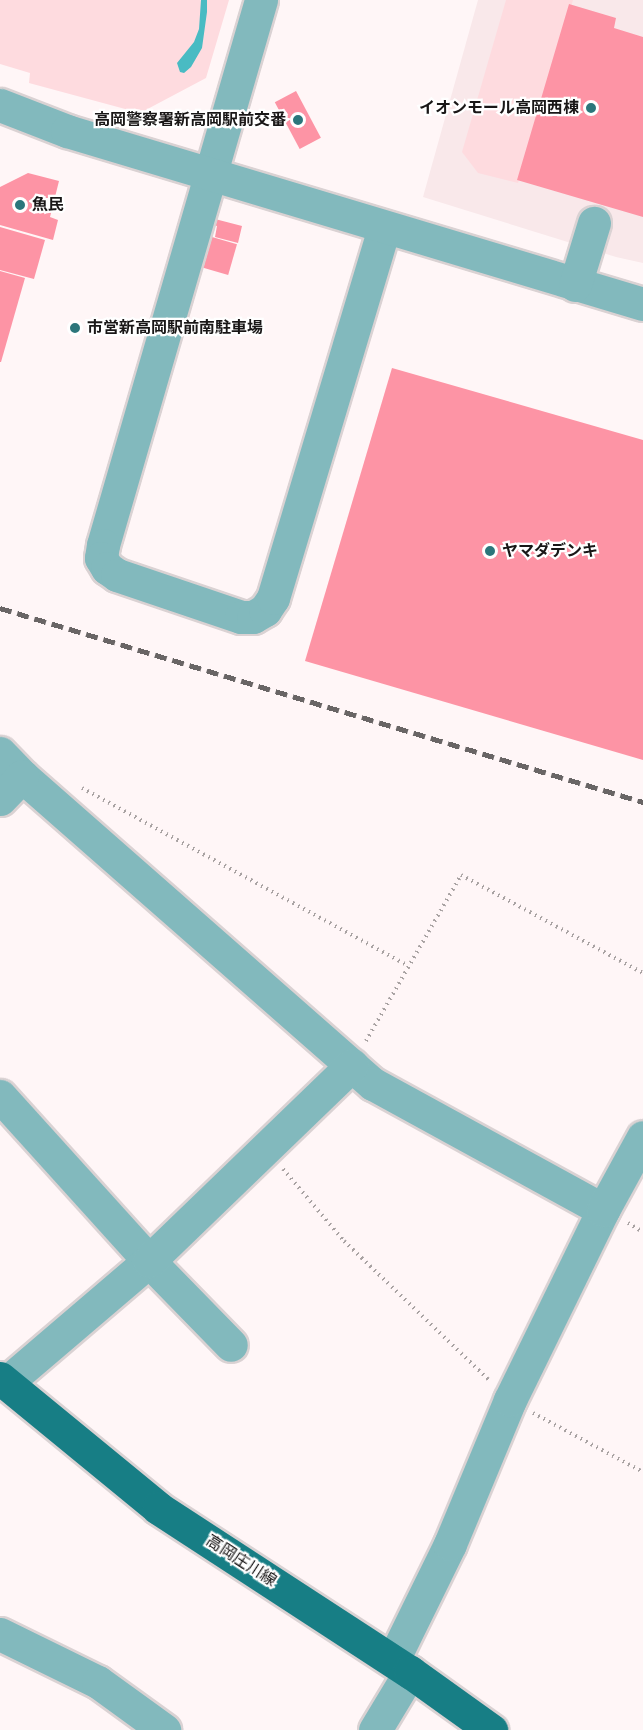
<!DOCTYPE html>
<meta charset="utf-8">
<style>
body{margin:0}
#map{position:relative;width:643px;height:1730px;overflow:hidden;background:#fff6f7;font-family:"Fira Sans Condensed","Noto Sans JP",sans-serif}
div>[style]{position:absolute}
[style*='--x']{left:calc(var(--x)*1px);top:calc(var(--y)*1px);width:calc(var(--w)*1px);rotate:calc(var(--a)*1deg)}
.built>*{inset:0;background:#f9e8ea}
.green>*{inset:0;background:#fedbdf}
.water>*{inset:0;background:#49bbc3}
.building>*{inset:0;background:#fd94a5;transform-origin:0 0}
.path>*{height:4px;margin-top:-2px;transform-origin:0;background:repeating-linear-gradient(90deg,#a8a2a2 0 1.5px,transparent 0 6px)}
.roads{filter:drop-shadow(2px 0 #dad2d3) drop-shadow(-2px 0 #dad2d3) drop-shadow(0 2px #dad2d3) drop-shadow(0 -2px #dad2d3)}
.minor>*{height:33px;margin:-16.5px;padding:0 16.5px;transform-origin:16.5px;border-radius:16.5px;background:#82b9bd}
.major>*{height:33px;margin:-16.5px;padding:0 16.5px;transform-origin:16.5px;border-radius:16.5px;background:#177e85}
.rail>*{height:4.5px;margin-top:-2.25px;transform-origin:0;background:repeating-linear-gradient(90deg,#696565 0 12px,transparent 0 18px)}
.dots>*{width:16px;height:16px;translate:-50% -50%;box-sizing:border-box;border:3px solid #fff;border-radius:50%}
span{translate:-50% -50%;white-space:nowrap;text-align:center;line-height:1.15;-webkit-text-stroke:4.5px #fff;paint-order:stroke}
.poi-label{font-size:16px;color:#191717;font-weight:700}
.right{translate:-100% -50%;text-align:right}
.left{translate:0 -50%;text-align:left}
.street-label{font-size:16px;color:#191717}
</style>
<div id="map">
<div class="built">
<i style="clip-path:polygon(478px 0,643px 0,643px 263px,616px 257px,423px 197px)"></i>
</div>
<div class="green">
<i style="clip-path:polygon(0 0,229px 0,206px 78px,140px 113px,29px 83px,30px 73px,0 64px)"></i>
<i style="clip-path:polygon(506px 0,573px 0,518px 183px,478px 173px,462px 152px)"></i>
</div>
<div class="water">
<i style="clip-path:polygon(201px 0,207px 0,207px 12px,202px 48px,191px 67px,184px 73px,180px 72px,177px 63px,194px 42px,199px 29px)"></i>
</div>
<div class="building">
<i style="clip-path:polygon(569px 4px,616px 18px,614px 28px,643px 37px,643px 217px,517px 180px)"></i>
<i style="left:296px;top:91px;width:53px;height:24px;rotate:62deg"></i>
<i style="clip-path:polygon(28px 173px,59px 181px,50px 217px,58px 220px,53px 240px,0 225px,0 187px)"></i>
<i style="clip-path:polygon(215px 219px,242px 226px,238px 243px,215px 237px,217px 226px,214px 225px)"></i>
<i style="clip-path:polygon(0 227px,45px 240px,34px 279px,0 270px)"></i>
<i style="left:212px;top:237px;width:26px;height:32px;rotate:16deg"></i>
<i style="clip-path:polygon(0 271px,25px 278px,1px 362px,0 362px)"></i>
<i style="clip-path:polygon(392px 368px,643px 440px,643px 760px,305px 661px)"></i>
</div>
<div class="path">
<i style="--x:82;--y:788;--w:371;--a:28.6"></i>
<i style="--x:366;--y:1041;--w:191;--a:-60.2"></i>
<i style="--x:461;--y:875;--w:207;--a:28.3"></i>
<i style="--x:283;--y:1169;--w:94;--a:49.7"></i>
<i style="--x:344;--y:1241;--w:201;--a:43.8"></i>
<i style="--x:628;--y:1223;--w:17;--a:31"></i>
<i style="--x:533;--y:1413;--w:125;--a:28.2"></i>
</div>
<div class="roads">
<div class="minor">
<i style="--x:261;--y:0;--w:567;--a:106.17"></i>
<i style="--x:103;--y:545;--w:13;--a:99"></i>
<i style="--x:101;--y:558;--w:12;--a:59"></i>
<i style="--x:107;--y:568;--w:12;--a:35"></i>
<i style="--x:117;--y:575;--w:131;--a:18.7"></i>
<i style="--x:241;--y:617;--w:12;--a:0"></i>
<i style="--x:253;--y:617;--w:14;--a:-30"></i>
<i style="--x:265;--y:610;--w:14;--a:-56"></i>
<i style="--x:273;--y:598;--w:386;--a:-73.3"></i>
<i style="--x:0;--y:105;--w:72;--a:21.2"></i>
<i style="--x:67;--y:131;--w:601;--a:16.72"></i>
<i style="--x:575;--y:285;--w:65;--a:-73"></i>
<i style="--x:0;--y:753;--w:32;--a:46"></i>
<i style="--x:22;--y:776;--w:467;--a:41.3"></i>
<i style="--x:373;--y:1084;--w:262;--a:28.7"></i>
<i style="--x:0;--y:799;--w:32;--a:-46"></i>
<i style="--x:0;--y:1096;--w:222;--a:47.9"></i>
<i style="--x:149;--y:1261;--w:117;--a:45.7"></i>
<i style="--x:6;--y:1383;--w:188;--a:-40.5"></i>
<i style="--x:149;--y:1261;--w:282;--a:-44"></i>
<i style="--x:0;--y:1634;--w:109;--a:26.1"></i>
<i style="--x:98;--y:1682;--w:82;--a:36"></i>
<i style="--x:393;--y:1660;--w:129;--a:-63.8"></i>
<i style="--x:450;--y:1544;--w:156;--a:-67.4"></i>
<i style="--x:510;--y:1400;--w:212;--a:-63.9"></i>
<i style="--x:603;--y:1210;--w:83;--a:-61.3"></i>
<i style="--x:375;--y:1730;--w:68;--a:-58.9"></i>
</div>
<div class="major">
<i style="--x:0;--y:1378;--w:205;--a:39.4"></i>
<i style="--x:158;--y:1508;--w:301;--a:33.1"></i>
<i style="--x:410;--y:1672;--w:100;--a:35.6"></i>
</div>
</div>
<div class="rail">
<i style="--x:0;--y:608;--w:672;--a:16.79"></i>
</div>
<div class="dots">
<i style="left:591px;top:108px;background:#2c767b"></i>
<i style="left:298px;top:120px;background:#2c767b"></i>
<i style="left:20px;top:205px;background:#2c767b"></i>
<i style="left:75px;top:328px;background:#2c767b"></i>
<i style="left:490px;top:551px;background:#2c767b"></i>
</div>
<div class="poi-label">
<span class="right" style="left:579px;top:108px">イオンモール高岡西棟</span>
<span class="right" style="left:286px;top:120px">高岡警察署新高岡駅前交番</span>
<span class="left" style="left:32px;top:205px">魚民</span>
<span class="left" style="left:87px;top:328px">市営新高岡駅前南駐車場</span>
<span class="left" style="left:502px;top:551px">ヤマダデンキ</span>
</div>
<div class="street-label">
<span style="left:241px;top:1561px;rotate:33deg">高岡庄川線</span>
</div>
</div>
